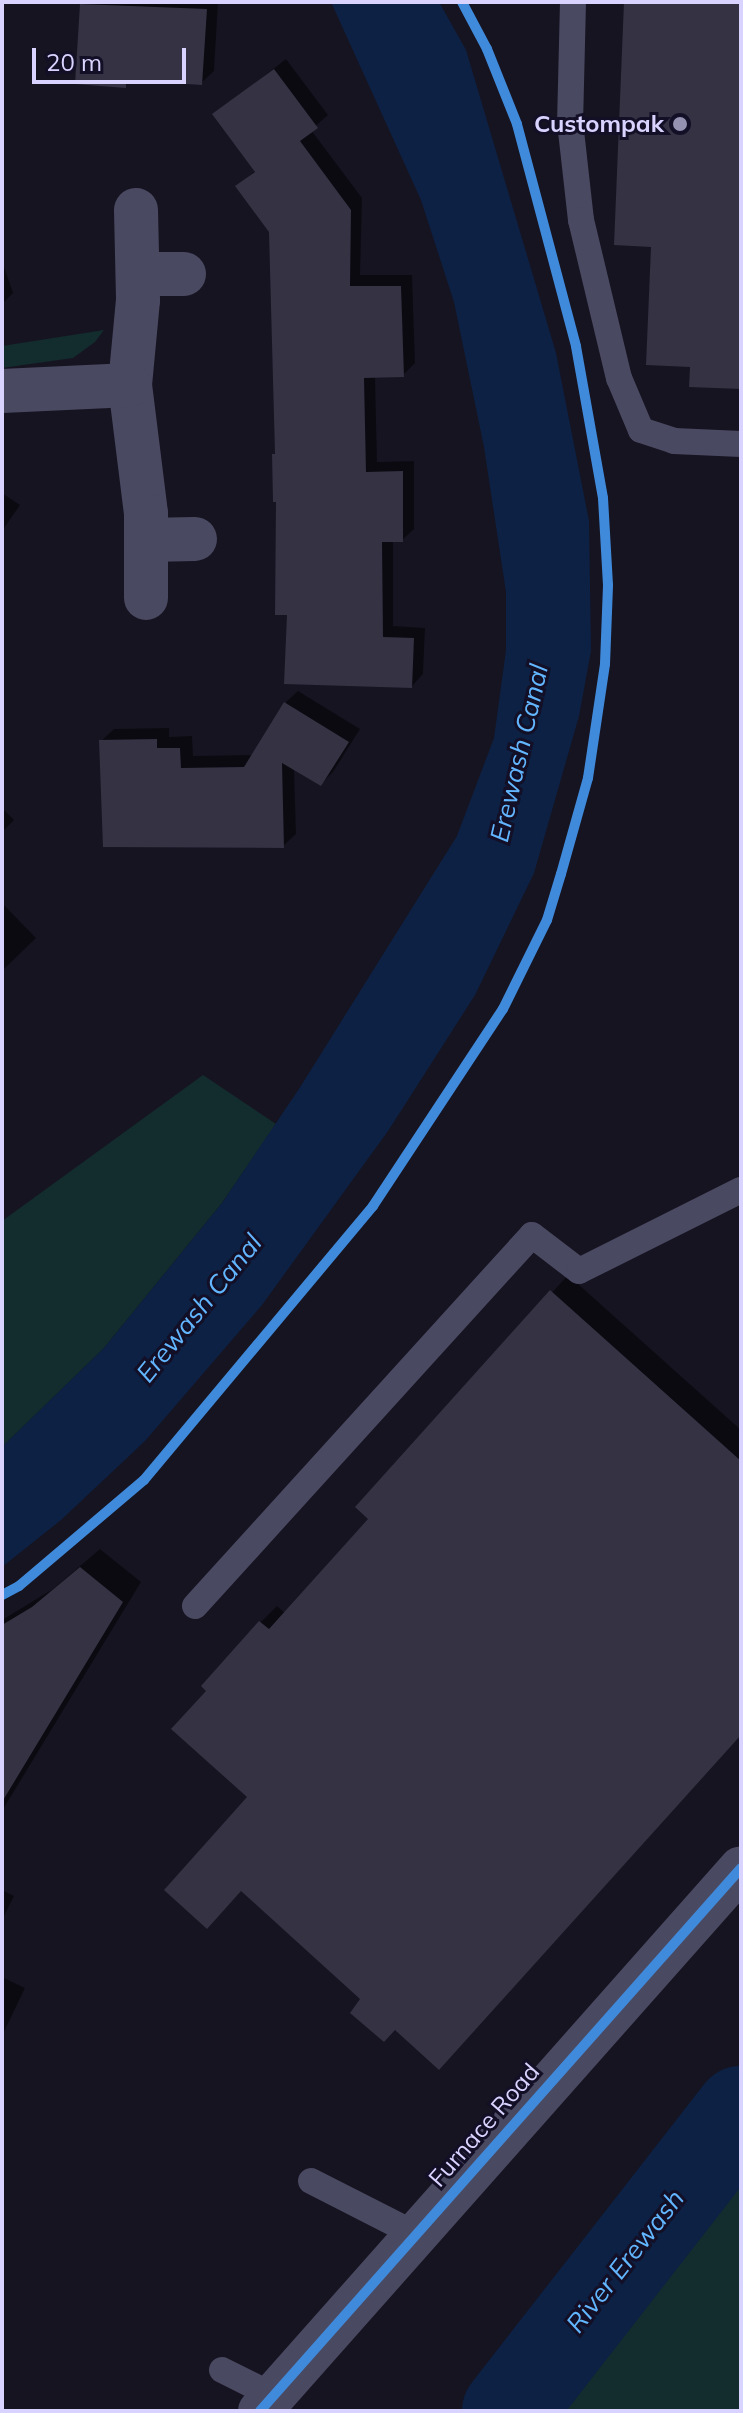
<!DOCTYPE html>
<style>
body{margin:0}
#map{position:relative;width:743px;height:2413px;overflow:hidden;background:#161421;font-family:Mulish,sans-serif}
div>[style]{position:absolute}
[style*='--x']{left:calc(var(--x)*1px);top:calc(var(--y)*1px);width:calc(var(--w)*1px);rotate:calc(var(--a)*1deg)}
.green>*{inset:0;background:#132c2d}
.water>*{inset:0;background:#0d2144}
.shadow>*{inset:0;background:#0007}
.river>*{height:92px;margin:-46px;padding:0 46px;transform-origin:46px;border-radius:46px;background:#0d2144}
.building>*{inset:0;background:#343243}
.path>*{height:5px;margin-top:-2.5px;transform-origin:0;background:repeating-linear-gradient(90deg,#44505f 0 4px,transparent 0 10px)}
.lane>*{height:26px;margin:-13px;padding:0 13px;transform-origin:13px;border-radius:13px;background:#4a4962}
.street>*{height:44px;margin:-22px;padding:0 22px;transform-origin:22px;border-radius:22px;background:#4a4962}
.cycleway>*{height:10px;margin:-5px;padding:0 5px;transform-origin:5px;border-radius:5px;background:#408adc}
.dots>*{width:22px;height:22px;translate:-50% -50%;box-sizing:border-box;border:4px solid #130f26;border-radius:50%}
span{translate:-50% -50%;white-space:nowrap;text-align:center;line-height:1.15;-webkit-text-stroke:6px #130f26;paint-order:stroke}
.poi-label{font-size:24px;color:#d9d4ff;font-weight:700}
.right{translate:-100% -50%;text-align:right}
.street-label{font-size:24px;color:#d9d4ff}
.water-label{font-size:26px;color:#62b6ff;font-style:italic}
.frame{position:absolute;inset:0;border:4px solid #d9d4ff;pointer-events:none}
.scale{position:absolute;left:32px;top:48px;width:154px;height:36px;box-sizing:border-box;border:4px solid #d9d4ff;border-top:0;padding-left:10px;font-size:24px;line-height:28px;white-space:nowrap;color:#d9d4ff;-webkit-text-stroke:6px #130f26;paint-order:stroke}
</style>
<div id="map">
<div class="green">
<i style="clip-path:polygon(104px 330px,95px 342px,73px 358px,2px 368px,2px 346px)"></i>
<i style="clip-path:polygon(203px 1075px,276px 1124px,222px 1203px,104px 1348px,2px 1447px,2px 1221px)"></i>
<i style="clip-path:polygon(741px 2176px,741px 2411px,552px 2411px,632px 2297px)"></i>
</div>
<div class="water">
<i style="clip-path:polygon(331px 2px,439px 2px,466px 50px,556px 353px,589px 521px,591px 651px,579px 716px,534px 873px,475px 995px,388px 1131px,262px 1305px,145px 1441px,61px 1520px,2px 1567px,2px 1447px,104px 1348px,222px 1203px,299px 1089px,457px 836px,494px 738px,506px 650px,506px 592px,484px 447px,454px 302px,421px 200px)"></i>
</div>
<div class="shadow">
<i style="clip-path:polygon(85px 2px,218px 2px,214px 71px,201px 83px,132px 79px,125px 86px,82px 5px)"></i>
<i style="clip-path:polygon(286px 59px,328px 115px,311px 130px,362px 198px,360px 275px,412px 275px,415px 363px,403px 375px,375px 376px,377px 462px,414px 461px,414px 529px,402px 540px,393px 540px,393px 626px,425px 628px,423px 674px,412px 686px,289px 613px,274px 455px,277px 451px,271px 231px,238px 186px,256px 170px,215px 114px)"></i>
<i style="clip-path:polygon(2px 261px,13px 293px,2px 304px)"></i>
<i style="clip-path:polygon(2px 493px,20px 505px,2px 531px)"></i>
<i style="clip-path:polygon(298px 691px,360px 729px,333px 772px,321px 784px,294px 767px,296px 834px,283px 846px,101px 741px,114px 729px,169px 728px,169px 737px,192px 736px,193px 756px,253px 755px,285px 703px)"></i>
<i style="clip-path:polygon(2px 808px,14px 820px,2px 832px)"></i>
<i style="clip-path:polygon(2px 903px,36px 938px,2px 971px)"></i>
<i style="clip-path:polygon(568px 1275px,741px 1430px,741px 1734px,363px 1999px,250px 1797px,209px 1690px,260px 1623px,277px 1606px,286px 1614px,371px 1519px,357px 1507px)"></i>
<i style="clip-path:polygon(100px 1549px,141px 1582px,2px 1811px,2px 1620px,53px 1589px)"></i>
<i style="clip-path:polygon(2px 1890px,14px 1896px,2px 1920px)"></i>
<i style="clip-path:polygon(2px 1977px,25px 1988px,2px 2036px)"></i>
</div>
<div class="river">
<i style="--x:508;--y:2411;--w:379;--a:-52.1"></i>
</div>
<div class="building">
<i style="clip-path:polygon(624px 2px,741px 2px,741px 389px,689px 387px,690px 367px,646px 365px,651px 247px,614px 245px)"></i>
<i style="clip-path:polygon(80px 4px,207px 9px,202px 85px,126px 80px,126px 88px,75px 84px)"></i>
<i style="clip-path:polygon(274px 69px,318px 128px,300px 141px,351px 210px,350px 286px,401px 286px,404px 377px,364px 378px,366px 472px,403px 471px,403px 542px,382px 542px,383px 637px,414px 638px,412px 688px,284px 684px,287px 615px,275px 615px,276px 502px,273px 502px,272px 454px,275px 454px,269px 232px,235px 186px,255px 172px,212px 114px)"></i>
<i style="clip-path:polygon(284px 702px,349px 742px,321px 786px,282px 763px,284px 848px,103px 847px,99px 740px,157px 739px,157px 748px,180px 748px,181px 768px,244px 767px)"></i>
<i style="clip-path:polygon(550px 1290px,741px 1461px,741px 1735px,439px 2070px,395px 2030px,384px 2042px,350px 2013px,360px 1999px,241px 1891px,207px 1929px,164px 1890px,247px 1797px,171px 1729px,206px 1691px,201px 1686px,259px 1621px,269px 1629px,368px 1519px,355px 1507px)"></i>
<i style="clip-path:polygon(80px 1567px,123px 1602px,2px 1802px,2px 1625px,32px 1607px)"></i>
</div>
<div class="path">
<i style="--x:462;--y:2;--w:53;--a:62"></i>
<i style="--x:487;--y:49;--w:81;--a:68.2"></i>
<i style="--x:517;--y:124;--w:68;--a:75.6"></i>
<i style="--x:2;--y:1595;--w:19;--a:-28"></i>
<i style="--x:19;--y:1586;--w:164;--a:-40.3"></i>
<i style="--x:144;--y:1480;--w:357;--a:-50.1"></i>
<i style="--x:373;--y:1206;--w:236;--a:-56.6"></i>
<i style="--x:503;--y:1009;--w:99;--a:-63.7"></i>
<i style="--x:547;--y:920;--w:148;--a:-73.9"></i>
<i style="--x:588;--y:778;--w:115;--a:-81.5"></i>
<i style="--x:605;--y:664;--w:79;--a:-87.8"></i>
<i style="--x:608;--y:585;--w:87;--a:-93.3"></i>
<i style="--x:603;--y:498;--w:78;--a:-98.9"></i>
</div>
<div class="lane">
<i style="--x:573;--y:2;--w:120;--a:91.4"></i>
<i style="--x:570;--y:122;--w:99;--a:83.6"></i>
<i style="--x:581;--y:220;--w:163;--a:76.5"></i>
<i style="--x:619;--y:378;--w:56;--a:67.1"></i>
<i style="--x:641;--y:430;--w:35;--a:18"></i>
<i style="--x:674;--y:441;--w:67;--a:2.6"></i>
<i style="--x:195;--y:1606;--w:501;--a:-47.75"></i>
<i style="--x:532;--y:1235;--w:59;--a:37.5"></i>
<i style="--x:579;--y:1271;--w:181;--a:-26.6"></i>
<i style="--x:311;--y:2181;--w:117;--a:27"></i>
<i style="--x:222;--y:2370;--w:58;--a:26.6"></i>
</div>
<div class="street">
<i style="--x:136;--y:210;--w:90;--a:88.7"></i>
<i style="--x:138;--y:300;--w:85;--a:95.4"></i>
<i style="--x:130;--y:385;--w:130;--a:82.9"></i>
<i style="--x:146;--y:514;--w:84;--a:90"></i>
<i style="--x:138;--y:274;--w:46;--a:0"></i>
<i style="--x:2;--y:391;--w:128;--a:-2.7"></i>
<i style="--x:146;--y:540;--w:49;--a:-1.2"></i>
<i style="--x:260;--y:2411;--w:725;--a:-48.46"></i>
</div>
<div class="cycleway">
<i style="--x:2;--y:1595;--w:19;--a:-28"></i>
<i style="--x:19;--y:1586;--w:164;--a:-40.3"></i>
<i style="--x:144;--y:1480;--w:357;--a:-50.1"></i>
<i style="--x:373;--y:1206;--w:236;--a:-56.6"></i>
<i style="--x:503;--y:1009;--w:99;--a:-63.7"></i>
<i style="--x:547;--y:920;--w:48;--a:-73.1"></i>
<i style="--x:561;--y:874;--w:100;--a:-74.3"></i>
<i style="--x:588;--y:778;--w:115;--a:-81.5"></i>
<i style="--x:605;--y:664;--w:79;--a:-87.8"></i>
<i style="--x:608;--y:585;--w:87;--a:-93.3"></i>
<i style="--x:603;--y:498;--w:154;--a:-100.1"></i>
<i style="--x:576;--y:346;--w:230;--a:-104.9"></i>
<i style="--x:517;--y:124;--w:81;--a:-111.8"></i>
<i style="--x:487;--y:49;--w:53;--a:-118"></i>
<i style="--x:260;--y:2411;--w:725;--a:-48.46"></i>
</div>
<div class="dots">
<i style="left:680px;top:124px;background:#9591b1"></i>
</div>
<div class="poi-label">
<span class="right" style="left:664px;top:124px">Custompak</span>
</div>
<div class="street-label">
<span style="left:484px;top:2125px;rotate:-49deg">Furnace Road</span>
</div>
<div class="water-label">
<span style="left:519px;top:753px;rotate:-77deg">Erewash Canal</span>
<span style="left:199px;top:1308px;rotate:-51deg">Erewash Canal</span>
<span style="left:625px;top:2261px;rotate:-52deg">River Erewash</span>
</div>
<div class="frame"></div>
<div class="scale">20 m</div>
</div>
